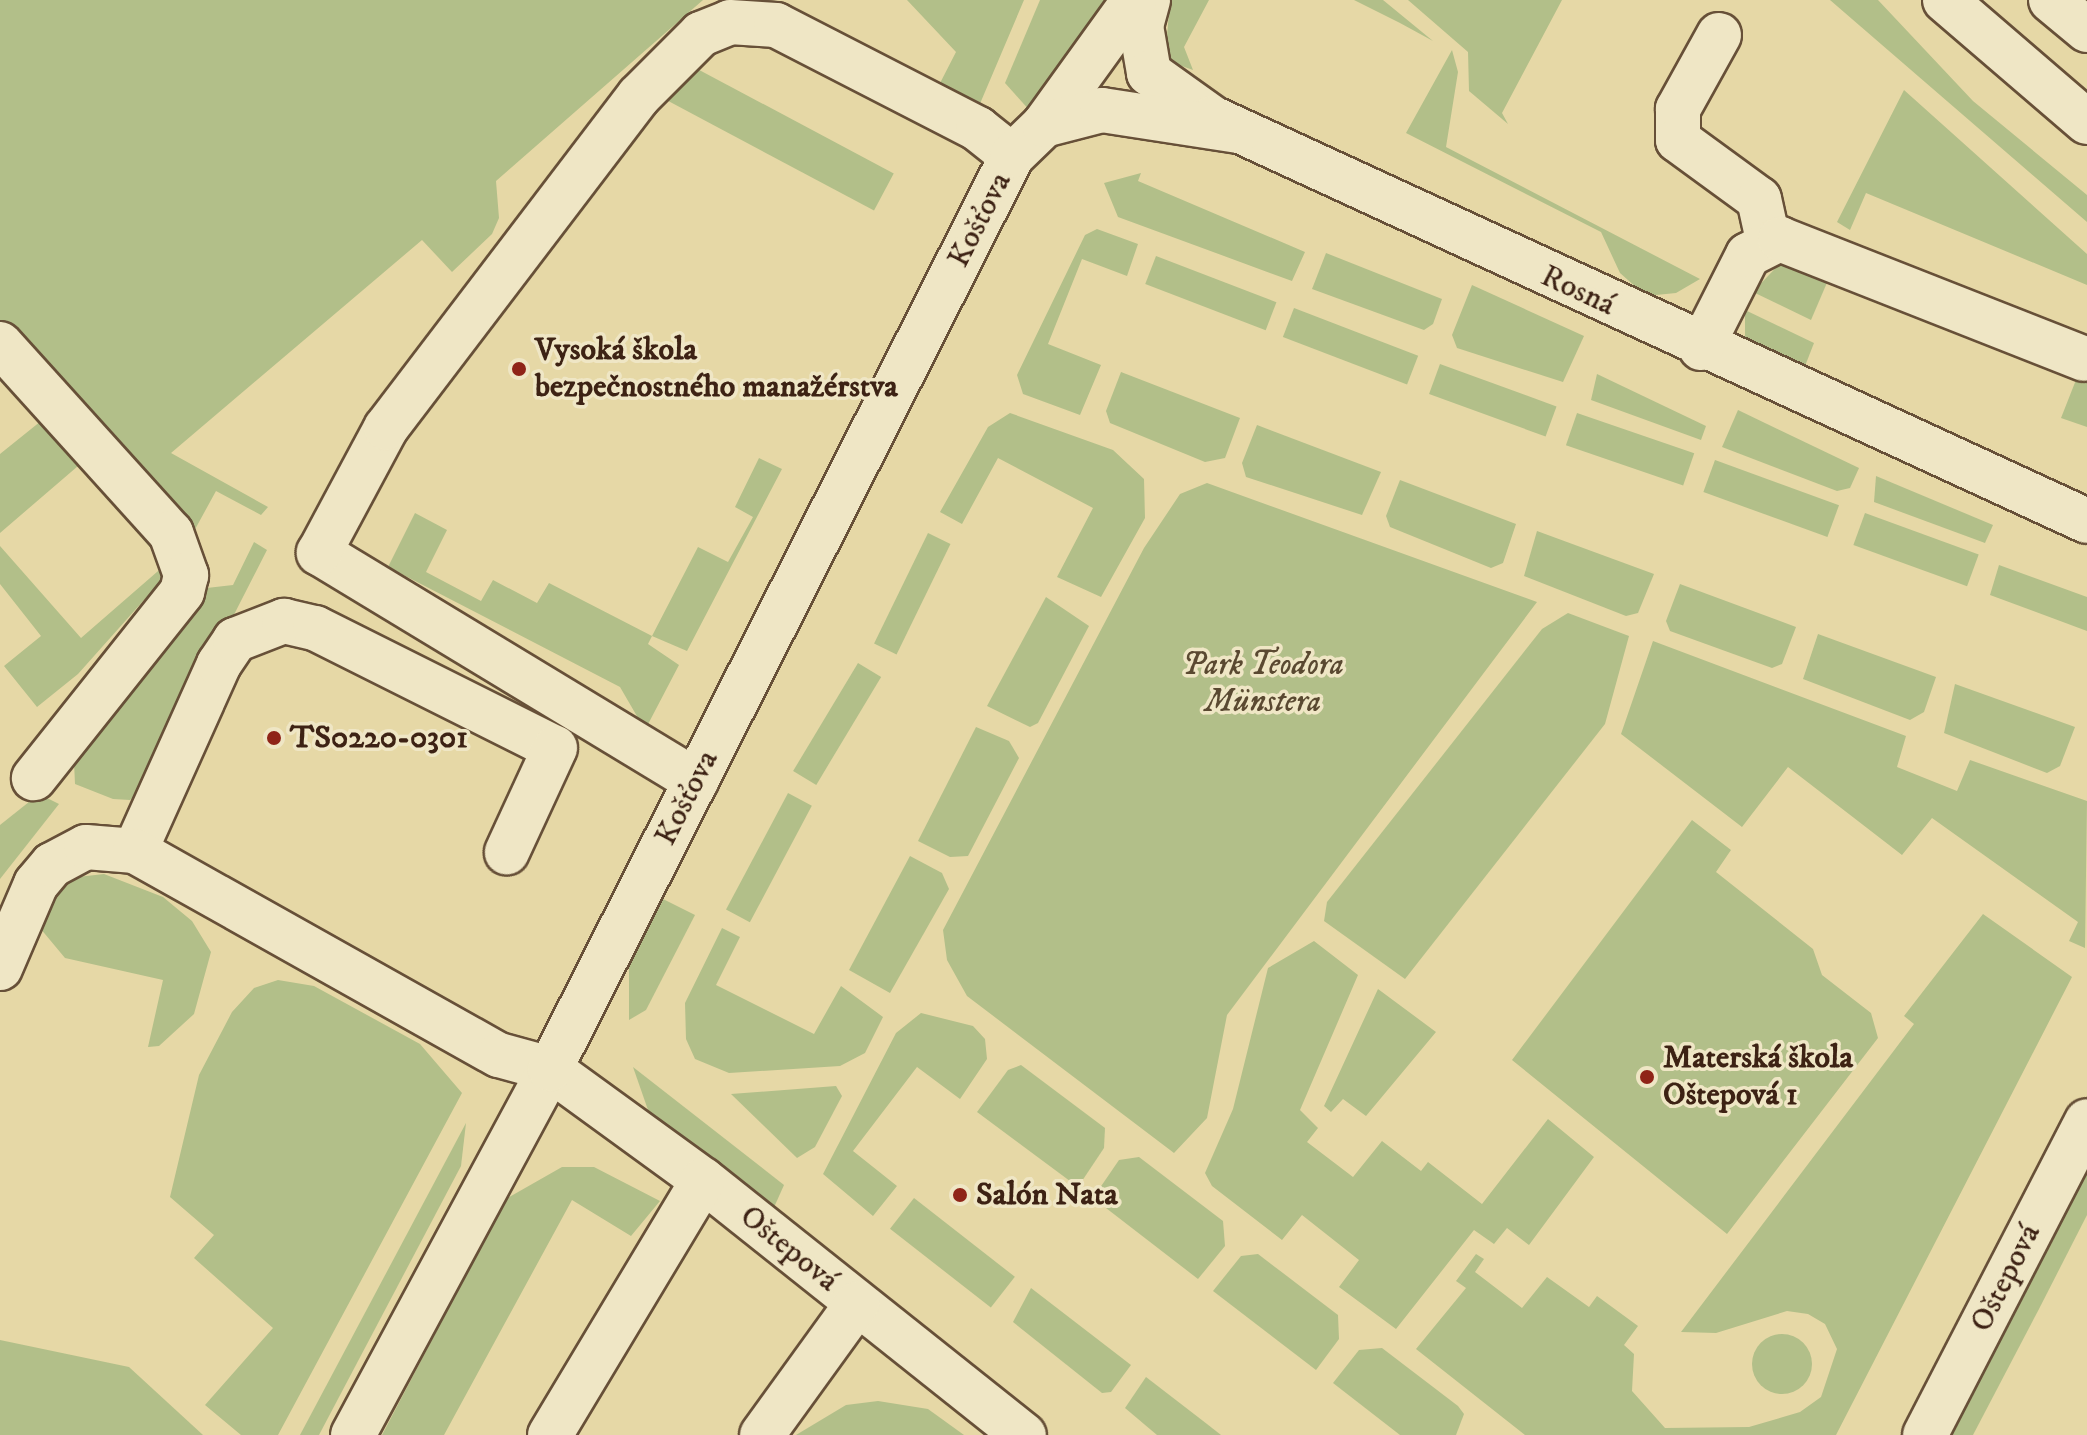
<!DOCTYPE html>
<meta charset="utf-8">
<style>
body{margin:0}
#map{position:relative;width:2087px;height:1435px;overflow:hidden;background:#e6d8a6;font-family:"IM FELL DW Pica",serif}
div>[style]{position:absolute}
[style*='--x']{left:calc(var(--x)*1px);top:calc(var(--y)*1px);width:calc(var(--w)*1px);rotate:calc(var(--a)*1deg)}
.green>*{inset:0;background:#b2bf89;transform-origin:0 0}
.round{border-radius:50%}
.roads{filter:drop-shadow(2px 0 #675038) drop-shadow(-2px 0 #675038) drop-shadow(0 2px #675038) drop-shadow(0 -2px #675038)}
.minor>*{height:44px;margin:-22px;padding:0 22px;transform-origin:22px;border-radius:22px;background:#efe6c5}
.dots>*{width:22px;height:22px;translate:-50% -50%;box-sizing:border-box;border:4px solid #efe6c5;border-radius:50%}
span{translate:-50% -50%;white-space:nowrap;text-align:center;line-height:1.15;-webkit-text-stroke:7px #efe6c5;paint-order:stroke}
.street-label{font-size:32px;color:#3d2214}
.poi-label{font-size:32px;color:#3d2214;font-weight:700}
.left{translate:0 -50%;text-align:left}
.park-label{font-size:32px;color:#5a4931;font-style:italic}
</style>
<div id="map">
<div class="green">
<i style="clip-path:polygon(0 0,703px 0,496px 181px,499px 218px,492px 234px,452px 272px,422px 240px,171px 453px,268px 507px,261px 515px,216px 491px,193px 533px,0 321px)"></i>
<i style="clip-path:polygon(907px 0,1024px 0,979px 106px,937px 89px,956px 52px)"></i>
<i style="clip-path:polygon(1040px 0,1111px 0,1031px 112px,1005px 83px)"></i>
<i style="clip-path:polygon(1170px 0,1209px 0,1184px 47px,1193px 70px,1165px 60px)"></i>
<i style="clip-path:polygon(1354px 0,1383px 0,1433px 41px,1400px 23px)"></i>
<i style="clip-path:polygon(1408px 0,1562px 0,1502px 113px,1508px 124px,1469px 91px,1468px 52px)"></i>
<i style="clip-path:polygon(1830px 0,1878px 0,1973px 101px,2087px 195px,2087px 222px)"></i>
<i style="clip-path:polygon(1452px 50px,1458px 72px,1446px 147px,1700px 279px,1676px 293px,1646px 296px,1620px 273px,1601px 232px,1406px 133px)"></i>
<i style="left:688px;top:64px;width:233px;height:42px;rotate:28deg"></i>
<i style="clip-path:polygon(1904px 90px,2087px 254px,2087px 285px,1866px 193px,1850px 230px,1837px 222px)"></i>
<i style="clip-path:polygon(1141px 173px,1138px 181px,1305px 252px,1292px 281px,1118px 217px,1104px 183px)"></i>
<i style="clip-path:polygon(1097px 229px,1138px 244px,1127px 276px,1082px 259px,1048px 344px,1101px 365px,1080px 415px,1023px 394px,1017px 375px,1085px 235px)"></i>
<i style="clip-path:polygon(1326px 253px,1442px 299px,1433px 324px,1424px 330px,1312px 289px)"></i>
<i style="left:1156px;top:256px;width:129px;height:30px;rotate:21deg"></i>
<i style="clip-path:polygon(1783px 260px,1832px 271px,1811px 320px,1753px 292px)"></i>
<i style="clip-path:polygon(1472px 285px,1584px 336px,1563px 382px,1457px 348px,1452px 335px)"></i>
<i style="left:1294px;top:308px;width:133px;height:31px;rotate:21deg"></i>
<i style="clip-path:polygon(1745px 310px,1814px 343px,1798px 384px,1745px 343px)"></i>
<i style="clip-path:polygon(2087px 352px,2087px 427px,2061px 418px)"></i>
<i style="left:1440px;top:364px;width:124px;height:32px;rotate:20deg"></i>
<i style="clip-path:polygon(1121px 372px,1240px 418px,1225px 458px,1205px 462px,1110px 423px,1106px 411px)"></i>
<i style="clip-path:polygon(1597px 374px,1706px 426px,1701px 440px,1591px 400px)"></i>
<i style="clip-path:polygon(1738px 410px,1859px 468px,1850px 488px,1837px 491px,1722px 447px)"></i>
<i style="clip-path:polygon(1010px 413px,1113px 450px,1144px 479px,1145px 518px,1101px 597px,1057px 577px,1093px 508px,998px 458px,962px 524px,940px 512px,988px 427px)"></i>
<i style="left:1577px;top:413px;width:124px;height:34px;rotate:19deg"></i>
<i style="clip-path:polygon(46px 417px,110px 481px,100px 490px,78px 466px,0 533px,0 454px)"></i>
<i style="clip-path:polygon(1257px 425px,1381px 472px,1362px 515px,1246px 477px,1242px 463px)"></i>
<i style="clip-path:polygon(759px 458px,782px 469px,687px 651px,652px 636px,648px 644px,679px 665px,645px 730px,620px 687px,388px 567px,415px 513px,447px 530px,426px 572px,481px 601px,493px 580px,537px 603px,549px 583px,652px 636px,698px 547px,728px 562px,753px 517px,735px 507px)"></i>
<i style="left:1715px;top:460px;width:132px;height:34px;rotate:20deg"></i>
<i style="clip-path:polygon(1876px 476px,1993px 525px,1985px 543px,1874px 502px)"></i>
<i style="clip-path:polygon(1400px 480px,1516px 524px,1503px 563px,1491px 568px,1390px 527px,1386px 516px)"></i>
<i style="clip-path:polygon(1207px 483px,1537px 602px,1227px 1015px,1207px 1118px,1174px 1153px,967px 996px,947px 960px,943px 930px,1144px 548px,1180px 494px)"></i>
<i style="clip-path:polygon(129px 502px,169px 554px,168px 573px,78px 674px,37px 707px,4px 666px,41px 636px,0 584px,0 546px,81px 638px,165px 565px,118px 510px)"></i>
<i style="left:1865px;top:513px;width:121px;height:34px;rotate:20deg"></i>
<i style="clip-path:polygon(1537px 531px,1654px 574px,1638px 613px,1626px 616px,1524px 576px)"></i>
<i style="left:928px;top:533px;width:25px;height:123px;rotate:26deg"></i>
<i style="clip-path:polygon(254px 542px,267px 550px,146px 787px,130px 800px,113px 799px,75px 784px,74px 762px,198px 589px,233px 585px)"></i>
<i style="clip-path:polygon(1999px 565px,2087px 597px,2087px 631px,1990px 595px)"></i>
<i style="clip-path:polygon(1680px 584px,1796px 627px,1782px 664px,1772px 668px,1670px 631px,1666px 621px)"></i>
<i style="clip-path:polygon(1046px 597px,1089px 626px,1038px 723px,1030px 727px,987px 706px)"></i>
<i style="clip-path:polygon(1568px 613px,1629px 636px,1605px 724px,1405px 979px,1324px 921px,1327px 902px,1542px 629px)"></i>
<i style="clip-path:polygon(1818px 634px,1936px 677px,1924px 712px,1910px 720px,1803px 679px)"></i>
<i style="clip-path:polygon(1653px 641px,1906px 736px,1897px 767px,1957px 791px,1970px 760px,2087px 801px,2085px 948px,2069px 941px,2078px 922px,1932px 818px,1902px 855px,1788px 767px,1742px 827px,1621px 734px)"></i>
<i style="left:858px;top:663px;width:27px;height:126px;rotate:31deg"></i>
<i style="clip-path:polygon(1955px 684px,2075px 727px,2060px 766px,2047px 773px,1944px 733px)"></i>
<i style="clip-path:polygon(976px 727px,1009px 741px,1019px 758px,968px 856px,950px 857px,918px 841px)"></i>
<i style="left:788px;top:793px;width:27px;height:132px;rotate:28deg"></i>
<i style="clip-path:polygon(39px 794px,59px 804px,0 879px,0 825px)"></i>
<i style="clip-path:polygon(1692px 820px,1731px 850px,1716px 872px,1813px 949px,1822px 975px,1871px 1013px,1878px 1038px,1727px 1234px,1512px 1060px)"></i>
<i style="clip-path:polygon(910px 856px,942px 873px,949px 889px,890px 993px,849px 970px)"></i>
<i style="clip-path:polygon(104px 874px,163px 897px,192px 921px,211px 952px,194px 1014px,159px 1046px,148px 1047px,163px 980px,65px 958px,40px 928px,41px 905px,69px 878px)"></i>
<i style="clip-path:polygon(663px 899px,695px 915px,646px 1010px,629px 1020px,629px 967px)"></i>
<i style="clip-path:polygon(1983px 914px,2072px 977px,1836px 1435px,1525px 1435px,1416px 1349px,1466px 1288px,1456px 1281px,1476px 1254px,1484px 1259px,1475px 1272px,1522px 1308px,1547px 1277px,1589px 1307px,1597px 1296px,1638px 1326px,1624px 1345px,1634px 1354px,1632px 1391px,1665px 1428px,1749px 1427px,1800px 1412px,1821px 1397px,1837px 1349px,1825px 1324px,1808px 1314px,1787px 1311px,1716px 1333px,1681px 1332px,1914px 1024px,1904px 1016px)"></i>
<i style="clip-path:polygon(722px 928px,740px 937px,716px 985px,814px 1034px,841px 986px,883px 1017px,865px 1053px,840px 1066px,729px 1073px,695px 1059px,686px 1039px,685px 1003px)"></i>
<i style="clip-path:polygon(1314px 941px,1358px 975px,1300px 1110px,1318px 1128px,1307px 1142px,1353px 1177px,1382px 1141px,1421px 1171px,1428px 1162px,1482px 1204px,1548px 1119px,1594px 1157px,1529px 1245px,1507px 1228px,1494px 1244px,1474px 1230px,1396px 1329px,1339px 1287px,1359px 1260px,1302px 1215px,1282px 1240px,1212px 1186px,1205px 1173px,1233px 1109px,1268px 968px)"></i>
<i style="clip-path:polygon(278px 980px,314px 986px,420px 1044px,462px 1093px,278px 1435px,241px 1435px,205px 1405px,273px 1328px,194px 1258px,214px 1235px,170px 1197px,199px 1075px,232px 1012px,254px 988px)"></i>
<i style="clip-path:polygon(1378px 989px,1436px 1032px,1366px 1116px,1343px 1099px,1331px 1112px,1324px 1106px)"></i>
<i style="clip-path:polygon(921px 1013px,973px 1026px,985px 1039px,987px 1059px,960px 1099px,917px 1067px,853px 1151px,897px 1186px,873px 1216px,823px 1174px,896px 1033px)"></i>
<i style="clip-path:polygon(1021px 1065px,1105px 1128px,1104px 1148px,1078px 1187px,977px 1112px,1008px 1070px)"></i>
<i style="clip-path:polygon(633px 1067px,784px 1185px,767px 1223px,655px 1130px)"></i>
<i style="clip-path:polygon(836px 1086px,842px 1096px,815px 1147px,797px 1158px,731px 1094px)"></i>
<i style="clip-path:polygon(466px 1123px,461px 1166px,319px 1435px,300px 1435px)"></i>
<i style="clip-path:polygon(1139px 1157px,1223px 1221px,1225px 1246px,1198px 1279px,1093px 1198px,1119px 1160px)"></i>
<i style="clip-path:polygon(2087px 1164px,2087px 1215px,2039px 1309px,1973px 1435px,1948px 1435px)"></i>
<i style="clip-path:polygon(562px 1167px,594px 1167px,660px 1201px,631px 1236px,572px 1200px,444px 1435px,382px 1435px,506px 1199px)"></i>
<i style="left:914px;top:1198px;width:128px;height:39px;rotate:38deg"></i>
<i style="clip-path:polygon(1258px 1254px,1338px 1315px,1339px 1339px,1316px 1370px,1213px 1291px,1241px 1256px)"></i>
<i style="clip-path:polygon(1031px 1288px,1131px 1365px,1111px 1392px,1102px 1393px,1013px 1322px)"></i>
<i class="round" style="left:1752px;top:1334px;width:60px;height:60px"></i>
<i style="clip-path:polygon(0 1340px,129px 1367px,203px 1435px,0 1435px)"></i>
<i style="clip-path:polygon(1382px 1348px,1458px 1406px,1464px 1414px,1456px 1435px,1400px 1435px,1333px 1383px,1359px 1350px)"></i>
<i style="clip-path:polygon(1146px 1377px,1207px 1424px,1221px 1435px,1157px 1435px,1125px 1408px)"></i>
<i style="clip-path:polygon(878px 1401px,928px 1409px,964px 1435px,796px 1435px,846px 1405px)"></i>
</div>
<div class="roads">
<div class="minor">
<i style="--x:1148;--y:0;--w:27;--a:105"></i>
<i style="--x:1141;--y:26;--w:48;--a:80.3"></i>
<i style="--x:1149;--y:73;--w:77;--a:35.5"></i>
<i style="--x:1212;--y:118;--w:963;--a:24.73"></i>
<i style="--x:1945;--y:0;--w:187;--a:40.7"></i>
<i style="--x:2051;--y:0;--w:47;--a:39.8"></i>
<i style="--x:1719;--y:35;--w:85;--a:119"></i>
<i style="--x:1678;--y:109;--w:31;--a:90"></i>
<i style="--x:1678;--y:140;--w:100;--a:36.1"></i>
<i style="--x:1759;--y:199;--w:42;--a:77.6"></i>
<i style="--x:1044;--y:125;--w:154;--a:-54.2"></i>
<i style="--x:0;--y:344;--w:255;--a:47.9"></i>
<i style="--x:171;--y:533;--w:45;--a:70.3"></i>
<i style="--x:186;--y:575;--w:17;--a:103"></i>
<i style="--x:182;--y:592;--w:238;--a:128.5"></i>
<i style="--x:1701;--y:348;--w:104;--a:-63.2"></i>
<i style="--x:1748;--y:255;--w:36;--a:-27"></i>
<i style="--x:1780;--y:239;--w:327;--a:21.5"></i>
<i style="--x:696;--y:781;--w:441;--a:-148.8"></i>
<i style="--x:319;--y:553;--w:142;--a:-61.8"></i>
<i style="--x:386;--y:428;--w:417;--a:-52.7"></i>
<i style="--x:639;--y:96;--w:88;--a:-45"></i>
<i style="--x:701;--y:34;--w:31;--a:-22"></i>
<i style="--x:730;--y:22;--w:46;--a:3.7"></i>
<i style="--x:776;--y:25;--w:227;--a:27.2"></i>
<i style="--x:978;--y:129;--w:43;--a:38.5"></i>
<i style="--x:135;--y:851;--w:205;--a:-65.8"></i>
<i style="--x:219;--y:664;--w:29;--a:-56"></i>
<i style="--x:235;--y:640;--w:53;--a:-21.2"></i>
<i style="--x:284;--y:621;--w:32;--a:13"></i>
<i style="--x:315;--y:628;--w:268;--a:26.6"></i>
<i style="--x:555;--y:748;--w:115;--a:114.8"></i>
<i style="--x:0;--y:968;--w:91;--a:-66.8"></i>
<i style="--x:36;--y:884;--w:25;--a:-50"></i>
<i style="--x:52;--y:865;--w:38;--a:-28"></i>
<i style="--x:86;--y:847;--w:49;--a:4.7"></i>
<i style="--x:135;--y:851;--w:417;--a:29.3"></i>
<i style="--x:499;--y:1055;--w:53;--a:15.4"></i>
<i style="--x:550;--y:1069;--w:189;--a:36"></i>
<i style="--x:703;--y:1180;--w:410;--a:38.5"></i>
<i style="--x:353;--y:1435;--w:416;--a:-61.7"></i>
<i style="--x:550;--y:1069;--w:1023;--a:-63.16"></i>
<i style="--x:1012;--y:156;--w:45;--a:-44.1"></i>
<i style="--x:1044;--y:125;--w:60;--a:-14.5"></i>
<i style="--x:1102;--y:110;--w:138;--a:8.8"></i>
<i style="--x:550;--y:1435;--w:297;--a:-59"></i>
<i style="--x:762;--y:1435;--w:162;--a:-54.1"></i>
<i style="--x:1925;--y:1435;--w:353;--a:-62.7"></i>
</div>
</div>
<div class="dots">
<i style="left:519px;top:369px;background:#8f2418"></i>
<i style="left:274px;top:738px;background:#8f2418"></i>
<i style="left:1647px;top:1077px;background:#8f2418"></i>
<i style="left:960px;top:1195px;background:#8f2418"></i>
</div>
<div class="street-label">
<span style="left:980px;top:220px;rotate:-63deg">Košťova</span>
<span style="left:1578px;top:291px;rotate:25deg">Rosná</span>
<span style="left:687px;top:798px;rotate:-63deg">Košťova</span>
<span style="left:789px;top:1249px;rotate:39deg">Oštepová</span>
<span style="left:2006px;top:1278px;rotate:-63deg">Oštepová</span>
</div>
<div class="poi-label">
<span class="left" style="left:535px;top:369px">Vysoká škola<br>bezpečnostného manažérstva</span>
<span class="left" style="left:290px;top:738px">TS0220-0301</span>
<span class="left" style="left:1663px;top:1077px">Materská škola<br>Oštepová 1</span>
<span class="left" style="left:976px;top:1195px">Salón Nata</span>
</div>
<div class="park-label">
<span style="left:1263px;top:684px">Park Teodora<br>Münstera</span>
</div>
</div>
